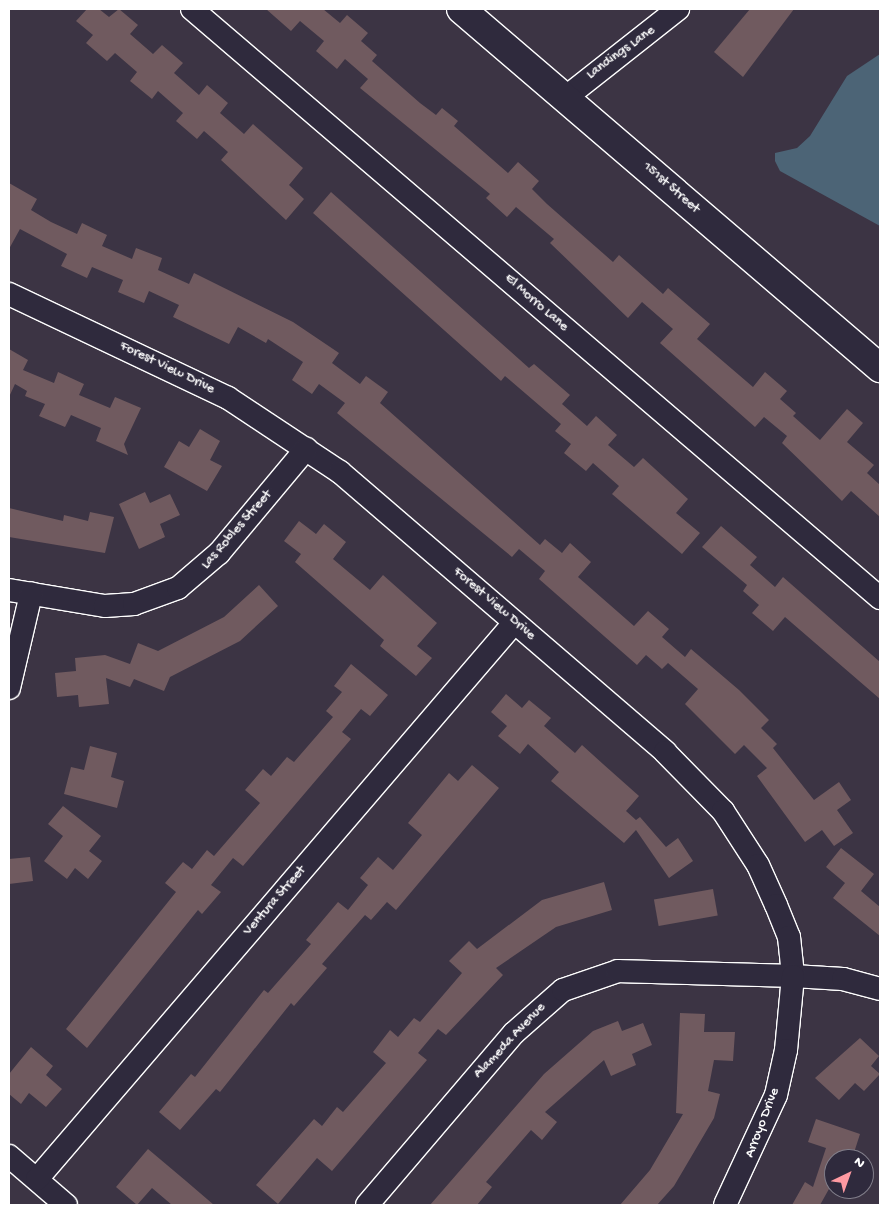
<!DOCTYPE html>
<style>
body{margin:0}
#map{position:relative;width:889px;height:1214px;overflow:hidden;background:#3c3444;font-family:"Gochi Hand",sans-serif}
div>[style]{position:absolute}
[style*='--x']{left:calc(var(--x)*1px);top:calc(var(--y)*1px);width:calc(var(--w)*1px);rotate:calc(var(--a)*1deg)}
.water>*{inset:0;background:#4c6476}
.building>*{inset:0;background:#705a5f;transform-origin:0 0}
.roads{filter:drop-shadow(1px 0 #fff) drop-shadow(-1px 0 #fff) drop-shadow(0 1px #fff) drop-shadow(0 -1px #fff)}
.street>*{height:22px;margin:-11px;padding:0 11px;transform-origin:11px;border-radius:11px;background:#2f2a3d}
.secondary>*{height:28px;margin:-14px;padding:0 14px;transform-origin:14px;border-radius:14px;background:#2f2a3d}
span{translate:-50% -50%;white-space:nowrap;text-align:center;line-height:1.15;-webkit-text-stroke:4px #2f2a3d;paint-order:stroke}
.street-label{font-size:14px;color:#fff}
.frame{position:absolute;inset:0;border:10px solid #fff;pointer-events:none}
.north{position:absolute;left:824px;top:1149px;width:50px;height:50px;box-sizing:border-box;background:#2f2a3d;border:1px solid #827f8b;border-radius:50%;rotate:42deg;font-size:14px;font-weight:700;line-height:20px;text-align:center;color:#fff}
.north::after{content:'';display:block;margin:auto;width:18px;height:22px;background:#ff9aa2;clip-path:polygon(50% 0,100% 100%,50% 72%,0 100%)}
</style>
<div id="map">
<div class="water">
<i style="clip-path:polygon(880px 54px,880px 226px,780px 171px,775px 161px,775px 153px,797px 148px,810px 136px,847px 76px)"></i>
</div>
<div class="building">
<i style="clip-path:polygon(87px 9px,99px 9px,109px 17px,119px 9px,138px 25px,130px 34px,153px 54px,162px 45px,183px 63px,174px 73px,199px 95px,207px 85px,228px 103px,220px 113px,244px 134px,253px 124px,303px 168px,289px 185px,304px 199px,286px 220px,221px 160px,228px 152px,204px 131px,197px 139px,176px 121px,183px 113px,158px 91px,152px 99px,130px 81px,137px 72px,115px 53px,107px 61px,86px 43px,93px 35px,76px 21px)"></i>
<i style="clip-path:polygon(266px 9px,323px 9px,340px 23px,347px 15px,368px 33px,361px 41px,377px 55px,372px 61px,420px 103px,436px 115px,442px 108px,458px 121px,454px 126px,508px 173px,518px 162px,539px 181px,532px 189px,547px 204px,613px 262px,619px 255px,663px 294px,668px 288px,710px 324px,697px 339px,753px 387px,765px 372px,787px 391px,780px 399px,796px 413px,793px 416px,820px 440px,847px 409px,863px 423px,847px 442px,874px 465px,867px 473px,880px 485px,880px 517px,851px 491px,842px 501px,782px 443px,787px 436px,764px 417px,755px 427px,660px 343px,673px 329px,642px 302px,628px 318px,550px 243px,554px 239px,516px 207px,507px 217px,486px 198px,490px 194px,360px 88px,368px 79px,345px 59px,337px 69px,316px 51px,324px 41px,300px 21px,291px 31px)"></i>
<i style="clip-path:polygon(750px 9px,794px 9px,743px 77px,714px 52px)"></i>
<i style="clip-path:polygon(9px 183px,37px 199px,31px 210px,51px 222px,77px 234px,82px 223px,107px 235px,102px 246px,132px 259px,136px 248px,162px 258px,158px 270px,189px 284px,194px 273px,293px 322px,339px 353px,332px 363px,360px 384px,366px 376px,388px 392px,380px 403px,540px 545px,545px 539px,562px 553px,570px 543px,591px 562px,578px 577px,634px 626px,648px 611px,669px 629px,662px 637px,685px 657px,691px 649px,739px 690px,769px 720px,761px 728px,777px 744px,773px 748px,814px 800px,839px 782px,851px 800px,837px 810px,853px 833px,834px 846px,822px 830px,805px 842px,757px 776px,767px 768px,744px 745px,735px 754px,685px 704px,698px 689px,668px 663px,662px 669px,646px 655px,637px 665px,539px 579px,545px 571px,519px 549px,512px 557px,337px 413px,345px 403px,319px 384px,312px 394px,292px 380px,303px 362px,268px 339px,266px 343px,238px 327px,229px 344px,173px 317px,179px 305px,149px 291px,144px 303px,118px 292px,123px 280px,92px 267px,87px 278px,61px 266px,67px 254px,20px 229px,9px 249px)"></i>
<i style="clip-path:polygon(331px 192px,529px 368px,534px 364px,570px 395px,562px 404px,587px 426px,596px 416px,617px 435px,608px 445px,634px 467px,643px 458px,688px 499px,676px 513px,700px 533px,682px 554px,612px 494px,619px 486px,593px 463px,586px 471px,564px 453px,571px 444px,555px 431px,561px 424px,505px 376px,501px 381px,313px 213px)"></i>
<i style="clip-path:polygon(9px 349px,28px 360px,23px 370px,54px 383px,58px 372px,84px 384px,79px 395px,110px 408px,115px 397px,141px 408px,124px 444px,128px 455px,96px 441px,101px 428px,71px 415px,65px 427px,39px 416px,45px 404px,25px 396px,27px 391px,15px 384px,9px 397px)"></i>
<i style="clip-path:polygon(200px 429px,220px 441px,210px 460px,222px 466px,207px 491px,164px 467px,179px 441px,189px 447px)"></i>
<i style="clip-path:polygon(145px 492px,150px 503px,170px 494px,180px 515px,160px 524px,165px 537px,139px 549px,119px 504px)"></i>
<i style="clip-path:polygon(9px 508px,63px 521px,64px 515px,88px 521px,90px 512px,114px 517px,105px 553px,9px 537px)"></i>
<i style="clip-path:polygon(299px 521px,316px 534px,324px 524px,346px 542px,333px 559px,370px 590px,383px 575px,437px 623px,417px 646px,432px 658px,416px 676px,380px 646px,384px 640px,295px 562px,301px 554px,284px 541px)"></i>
<i style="clip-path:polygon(721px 526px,757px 557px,750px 565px,775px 587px,783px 577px,880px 662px,880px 699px,785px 617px,773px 631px,752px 613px,759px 605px,743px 591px,747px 585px,702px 547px)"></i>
<i style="clip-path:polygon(259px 585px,278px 606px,240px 641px,170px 677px,164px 691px,134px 679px,130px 687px,106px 678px,109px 704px,79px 707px,78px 695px,57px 697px,55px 673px,76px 671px,75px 658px,105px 655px,130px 664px,138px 643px,158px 651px,224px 617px)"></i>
<i style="clip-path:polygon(351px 664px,388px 695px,370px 716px,361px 709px,342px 732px,351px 739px,243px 866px,233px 858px,211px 885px,221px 892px,202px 914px,198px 910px,87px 1048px,66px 1029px,176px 892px,165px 883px,183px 862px,192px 869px,207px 850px,214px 856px,260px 803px,245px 790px,263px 769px,271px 776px,287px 757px,294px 762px,333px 717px,326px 711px,342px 692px,334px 686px)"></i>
<i style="clip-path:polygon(506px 694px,522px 708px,529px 700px,551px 718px,544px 726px,575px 753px,582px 745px,603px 764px,639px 796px,626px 811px,636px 820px,640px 817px,666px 847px,678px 838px,693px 861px,669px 878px,636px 830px,624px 843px,551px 781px,559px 772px,528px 744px,520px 754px,498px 736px,507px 726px,491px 712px)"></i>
<i style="clip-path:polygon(90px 746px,117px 753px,111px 777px,124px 781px,117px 808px,64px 794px,71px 767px,84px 770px)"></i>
<i style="clip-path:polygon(472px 765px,499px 788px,396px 910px,387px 902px,371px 920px,365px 915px,322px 964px,327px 968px,294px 1006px,291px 1003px,220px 1092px,216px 1089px,180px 1130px,159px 1112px,191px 1074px,195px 1077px,264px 990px,268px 993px,311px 944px,306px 940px,338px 902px,348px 910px,368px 885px,360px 878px,378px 857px,393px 870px,422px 835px,408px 823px,449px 773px,458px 781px)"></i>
<i style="clip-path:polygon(63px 806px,101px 836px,89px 851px,102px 861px,88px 879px,75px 868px,67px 879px,44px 861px,63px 836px,48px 824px)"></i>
<i style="clip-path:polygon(841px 848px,874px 874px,861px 891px,880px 907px,880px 936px,833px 898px,845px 883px,826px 867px)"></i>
<i style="clip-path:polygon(30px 857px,33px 881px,9px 884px,9px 859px)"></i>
<i style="clip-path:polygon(604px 882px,612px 910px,556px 927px,496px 968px,503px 975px,446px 1035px,438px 1029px,418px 1053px,427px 1060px,332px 1171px,317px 1158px,278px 1204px,256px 1185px,314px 1119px,322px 1126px,337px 1107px,343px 1112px,386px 1063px,373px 1052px,390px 1030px,398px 1037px,414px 1018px,420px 1022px,462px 973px,449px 961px,469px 941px,477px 949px,542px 900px)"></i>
<i style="left:713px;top:889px;width:27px;height:60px;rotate:80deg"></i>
<i style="clip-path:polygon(680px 1013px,705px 1014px,704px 1032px,735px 1032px,733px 1061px,714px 1060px,708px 1091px,720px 1094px,714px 1118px,674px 1186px,657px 1205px,620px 1205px,650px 1170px,683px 1114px,676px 1113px)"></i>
<i style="clip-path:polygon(618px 1021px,622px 1031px,643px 1023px,652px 1045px,632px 1054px,636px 1065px,611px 1076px,604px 1060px,545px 1112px,557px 1122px,542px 1140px,531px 1130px,486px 1182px,492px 1187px,477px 1205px,430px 1205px,544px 1074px,593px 1031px)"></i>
<i style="clip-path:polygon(860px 1038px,879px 1056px,871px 1066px,880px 1074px,864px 1091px,855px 1083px,839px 1100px,815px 1078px)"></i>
<i style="clip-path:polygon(31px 1047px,53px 1066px,46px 1075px,62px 1089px,46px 1107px,29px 1093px,21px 1104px,9px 1094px,9px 1074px)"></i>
<i style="clip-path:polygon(816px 1119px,860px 1134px,852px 1159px,834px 1159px,834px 1180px,820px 1205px,792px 1205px,805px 1182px,813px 1187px,826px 1148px,808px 1142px)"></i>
<i style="clip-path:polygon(148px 1149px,186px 1181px,214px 1205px,172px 1205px,152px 1188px,137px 1205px,116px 1187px)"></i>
</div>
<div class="roads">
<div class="street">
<i style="--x:192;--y:9;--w:906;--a:40.57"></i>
<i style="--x:565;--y:98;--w:144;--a:-38.2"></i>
<i style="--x:9;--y:294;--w:242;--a:25.4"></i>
<i style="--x:228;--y:398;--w:134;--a:33.5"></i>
<i style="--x:340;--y:472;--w:429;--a:40.7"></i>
<i style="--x:665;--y:752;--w:83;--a:45.5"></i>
<i style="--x:723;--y:811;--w:64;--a:57.1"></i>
<i style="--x:758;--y:865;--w:44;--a:65.8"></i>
<i style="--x:776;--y:905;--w:35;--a:68"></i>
<i style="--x:789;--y:937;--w:39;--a:84"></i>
<i style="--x:793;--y:976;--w:50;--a:3.4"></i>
<i style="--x:843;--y:979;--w:38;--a:15"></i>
<i style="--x:9;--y:590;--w:97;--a:9.5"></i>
<i style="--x:105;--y:606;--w:29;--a:-4"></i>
<i style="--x:134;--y:604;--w:47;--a:-20"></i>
<i style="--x:178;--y:588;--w:54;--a:-40.5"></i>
<i style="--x:219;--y:553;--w:136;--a:-50.1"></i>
<i style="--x:9;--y:688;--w:97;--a:-76.8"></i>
<i style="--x:9;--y:1156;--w:75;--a:40.7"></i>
<i style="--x:37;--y:1179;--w:733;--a:-49.37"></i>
<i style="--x:367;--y:1205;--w:226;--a:-49.5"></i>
<i style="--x:514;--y:1033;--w:65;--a:-41.3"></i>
<i style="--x:563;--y:990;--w:58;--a:-19.1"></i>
<i style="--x:618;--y:971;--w:175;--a:1.6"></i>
<i style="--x:793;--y:976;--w:74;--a:95.4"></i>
<i style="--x:786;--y:1050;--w:46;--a:102.5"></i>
<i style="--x:776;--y:1095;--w:121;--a:114.9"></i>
</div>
<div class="secondary">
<i style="--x:461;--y:9;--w:552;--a:40.59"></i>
</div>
</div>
<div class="street-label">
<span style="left:621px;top:53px;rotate:-36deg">Landings Lane</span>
<span style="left:671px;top:188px;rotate:41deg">151st Street</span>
<span style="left:536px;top:303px;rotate:41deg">El Morro Lane</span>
<span style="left:167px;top:368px;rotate:26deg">Forest View Drive</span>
<span style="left:237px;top:530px;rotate:-49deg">Las Robles Street</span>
<span style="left:494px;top:604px;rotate:41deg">Forest View Drive</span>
<span style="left:275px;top:901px;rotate:-49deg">Ventura Street</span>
<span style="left:510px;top:1041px;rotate:-47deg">Alameda Avenue</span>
<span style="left:763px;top:1123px;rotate:-69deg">Arroyo Drive</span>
</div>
<div class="frame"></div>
<div class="north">N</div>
</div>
